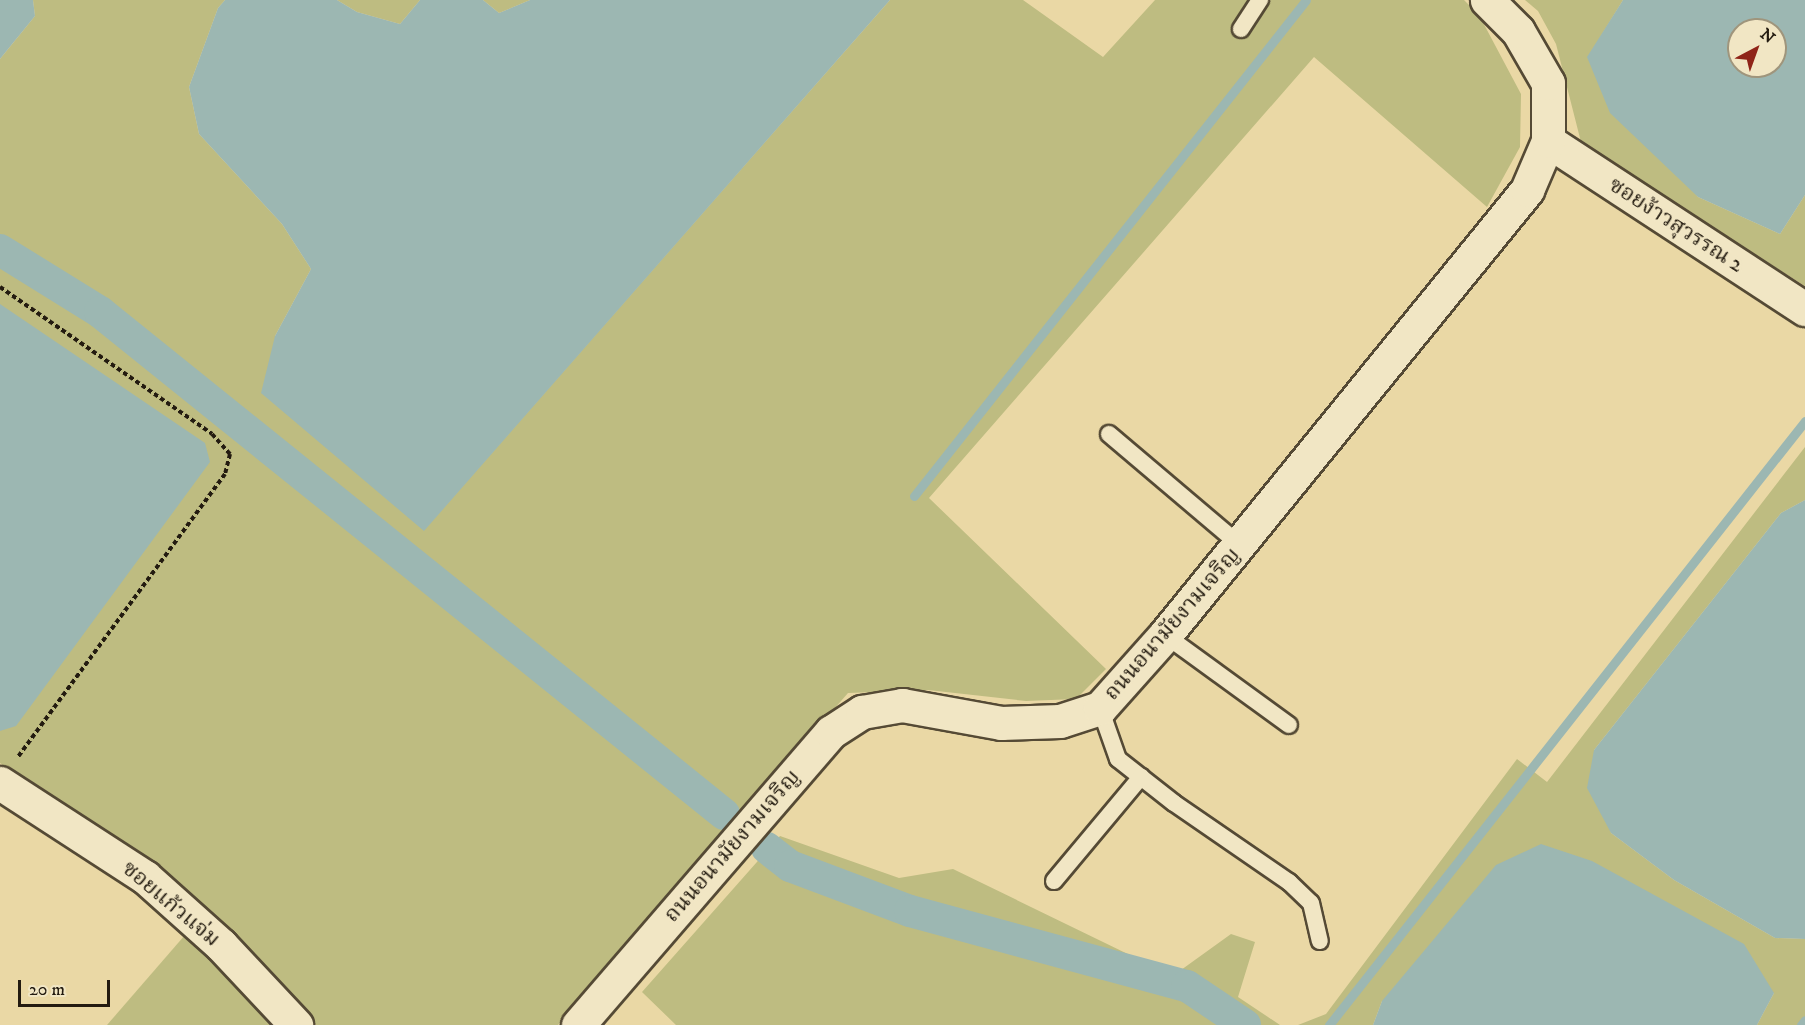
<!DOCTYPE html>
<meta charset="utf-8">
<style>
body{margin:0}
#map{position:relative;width:1805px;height:1025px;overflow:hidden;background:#ead8a5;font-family:"IM FELL DW Pica","Noto Serif Thai",serif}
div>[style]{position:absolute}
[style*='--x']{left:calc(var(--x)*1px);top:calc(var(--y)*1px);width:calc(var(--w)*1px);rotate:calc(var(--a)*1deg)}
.green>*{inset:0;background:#bebc81}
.water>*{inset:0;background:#9cb7b2}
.stream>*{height:9px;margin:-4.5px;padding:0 4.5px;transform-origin:4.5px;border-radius:4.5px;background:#9cb7b2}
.canal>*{height:32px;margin:-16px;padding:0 16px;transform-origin:16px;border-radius:16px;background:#9cb7b2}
.path>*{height:4px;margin-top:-2px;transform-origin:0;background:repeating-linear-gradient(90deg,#231b10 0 4.5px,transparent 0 7.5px)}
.roads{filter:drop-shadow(2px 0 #554a35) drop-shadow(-2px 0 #554a35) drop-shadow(0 2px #554a35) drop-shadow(0 -2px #554a35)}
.service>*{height:16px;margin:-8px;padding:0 8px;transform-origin:8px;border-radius:8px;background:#f1e6c4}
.minor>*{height:33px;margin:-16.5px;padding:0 16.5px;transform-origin:16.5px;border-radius:16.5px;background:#f1e6c4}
.tertiary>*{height:33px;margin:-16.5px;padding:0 16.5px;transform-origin:16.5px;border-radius:16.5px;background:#f1e6c4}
span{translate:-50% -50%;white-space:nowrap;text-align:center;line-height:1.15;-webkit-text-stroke:4.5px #f1e6c4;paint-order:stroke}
.street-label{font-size:22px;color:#231b10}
.north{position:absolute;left:1727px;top:18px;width:60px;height:60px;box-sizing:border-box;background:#f1e6c4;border:2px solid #9f957c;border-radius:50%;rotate:41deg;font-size:16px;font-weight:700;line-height:24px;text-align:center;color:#231b10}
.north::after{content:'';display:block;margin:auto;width:21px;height:27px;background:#8f2418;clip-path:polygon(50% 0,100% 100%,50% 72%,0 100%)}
.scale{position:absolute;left:18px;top:980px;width:92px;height:27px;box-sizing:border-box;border:3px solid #231b10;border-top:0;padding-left:8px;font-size:18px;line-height:21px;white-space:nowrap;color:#231b10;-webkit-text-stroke:4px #f1e6c4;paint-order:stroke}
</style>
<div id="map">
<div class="green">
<i style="clip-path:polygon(33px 0,225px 0,218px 8px,189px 87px,199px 134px,282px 224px,311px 269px,275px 336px,424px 530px,890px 0,1023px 0,1103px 57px,1155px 0,1464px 0,1479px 15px,1521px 94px,1520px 147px,1487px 207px,1314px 57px,929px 498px,1106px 669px,1076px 699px,1026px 701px,928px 690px,848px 693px,558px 1025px,316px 1025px,204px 910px,0 763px,0 59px,35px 16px)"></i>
<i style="clip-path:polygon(337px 0,420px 0,400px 24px,357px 12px)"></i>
<i style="clip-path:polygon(483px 0,530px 0,499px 13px)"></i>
<i style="clip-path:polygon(1525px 0,1623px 0,1588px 57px,1698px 197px,1780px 234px,1805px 195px,1805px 286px,1582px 146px,1556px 44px,1538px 11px)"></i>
<i style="clip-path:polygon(1805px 447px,1805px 500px,1781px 513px,1594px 750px,1611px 833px,1674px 880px,1775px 938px,1805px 939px,1805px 1025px,1757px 1025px,1774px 993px,1382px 1001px,1373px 1025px,1298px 1025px,1326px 1014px,1517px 759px,1547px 782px)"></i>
<i style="clip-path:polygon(780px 836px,899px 878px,953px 869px,1136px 958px,1181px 970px,1231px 934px,1255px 942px,1238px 997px,1280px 1025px,676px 1025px,642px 992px)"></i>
<i style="clip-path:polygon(185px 935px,272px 1025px,107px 1025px)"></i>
</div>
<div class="water">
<i style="clip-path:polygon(0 0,33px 0,35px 16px,0 59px)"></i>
<i style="clip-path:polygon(225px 0,337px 0,357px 12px,400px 24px,420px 0,483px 0,499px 13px,530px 0,890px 0,424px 531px,261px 393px,275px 336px,311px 269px,282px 224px,199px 134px,189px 87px,218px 8px)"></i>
<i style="clip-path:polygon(evenodd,1623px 0,1805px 0,1805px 195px,1780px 234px,1698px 197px,1610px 113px,1587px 57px,1623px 0,1739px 30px,1775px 30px,1775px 66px,1739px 66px,1739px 30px)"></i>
<i style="clip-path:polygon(0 304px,205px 443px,210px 462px,16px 726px,0 731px)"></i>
<i style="clip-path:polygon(1805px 500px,1805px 939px,1775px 938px,1674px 880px,1611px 833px,1587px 788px,1594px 750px,1781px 513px)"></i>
<i style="clip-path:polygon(1541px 844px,1592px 861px,1744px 944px,1774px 993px,1757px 1025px,1373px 1025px,1382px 1001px,1496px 865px)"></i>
</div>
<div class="stream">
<i style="--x:914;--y:496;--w:632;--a:-51.68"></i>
<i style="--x:1329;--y:1025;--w:769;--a:-51.76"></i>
<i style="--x:1801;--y:1025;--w:6;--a:-51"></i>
</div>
<div class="canal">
<i style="--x:0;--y:250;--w:118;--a:31.8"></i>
<i style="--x:100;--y:312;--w:801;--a:38.82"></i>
<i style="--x:767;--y:848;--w:29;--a:38"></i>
<i style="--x:790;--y:866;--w:128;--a:20.6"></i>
<i style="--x:910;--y:911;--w:287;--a:15.2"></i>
<i style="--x:1187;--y:986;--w:70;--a:33.9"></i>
</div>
<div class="path">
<i style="--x:0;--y:287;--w:258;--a:34.7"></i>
<i style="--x:212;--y:434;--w:27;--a:48"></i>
<i style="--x:230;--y:454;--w:21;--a:104"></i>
<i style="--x:225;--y:474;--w:351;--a:126.2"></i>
</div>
<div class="roads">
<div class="service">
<i style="--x:1241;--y:29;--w:35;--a:-57"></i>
<i style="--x:1109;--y:434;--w:172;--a:40.3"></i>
<i style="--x:1165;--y:635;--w:153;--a:36"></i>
<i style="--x:1100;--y:708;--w:54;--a:70.6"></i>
<i style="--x:1118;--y:759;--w:71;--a:38.2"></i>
<i style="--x:1174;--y:803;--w:140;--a:34.5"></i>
<i style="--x:1289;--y:882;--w:30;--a:44"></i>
<i style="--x:1311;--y:903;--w:39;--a:77"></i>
<i style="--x:1054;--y:881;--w:136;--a:-50.1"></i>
</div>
<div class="minor">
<i style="--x:1548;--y:141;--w:307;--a:33.2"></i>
<i style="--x:0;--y:783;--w:173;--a:33"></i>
<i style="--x:145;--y:877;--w:102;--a:41.8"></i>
<i style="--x:221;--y:945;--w:110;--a:46.8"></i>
</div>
<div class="tertiary">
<i style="--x:578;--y:1025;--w:387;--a:-49.2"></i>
<i style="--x:831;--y:732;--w:37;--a:-33"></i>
<i style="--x:862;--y:712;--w:41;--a:-9.9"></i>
<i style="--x:902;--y:705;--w:101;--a:10.3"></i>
<i style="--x:1001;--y:723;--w:59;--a:-1.9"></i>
<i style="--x:1060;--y:721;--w:42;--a:-18"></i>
<i style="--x:1100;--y:708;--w:98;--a:-48.3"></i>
<i style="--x:1165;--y:635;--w:574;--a:-50.87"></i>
<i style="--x:1527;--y:190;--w:53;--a:-66.8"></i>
<i style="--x:1548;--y:141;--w:58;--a:-90"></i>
<i style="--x:1548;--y:83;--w:60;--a:-120"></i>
<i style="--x:1518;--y:31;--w:44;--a:-135"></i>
</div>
</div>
<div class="street-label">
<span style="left:1676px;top:225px;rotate:33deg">ซอยง้าวสุวรรณ 2</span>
<span style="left:1172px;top:624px;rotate:-49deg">ถนนอนามัยงามเจริญ</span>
<span style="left:732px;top:846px;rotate:-49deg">ถนนอนามัยงามเจริญ</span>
<span style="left:171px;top:904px;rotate:40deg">ซอยแก้วแจ่ม</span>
</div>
<div class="north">N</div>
<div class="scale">20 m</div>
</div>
